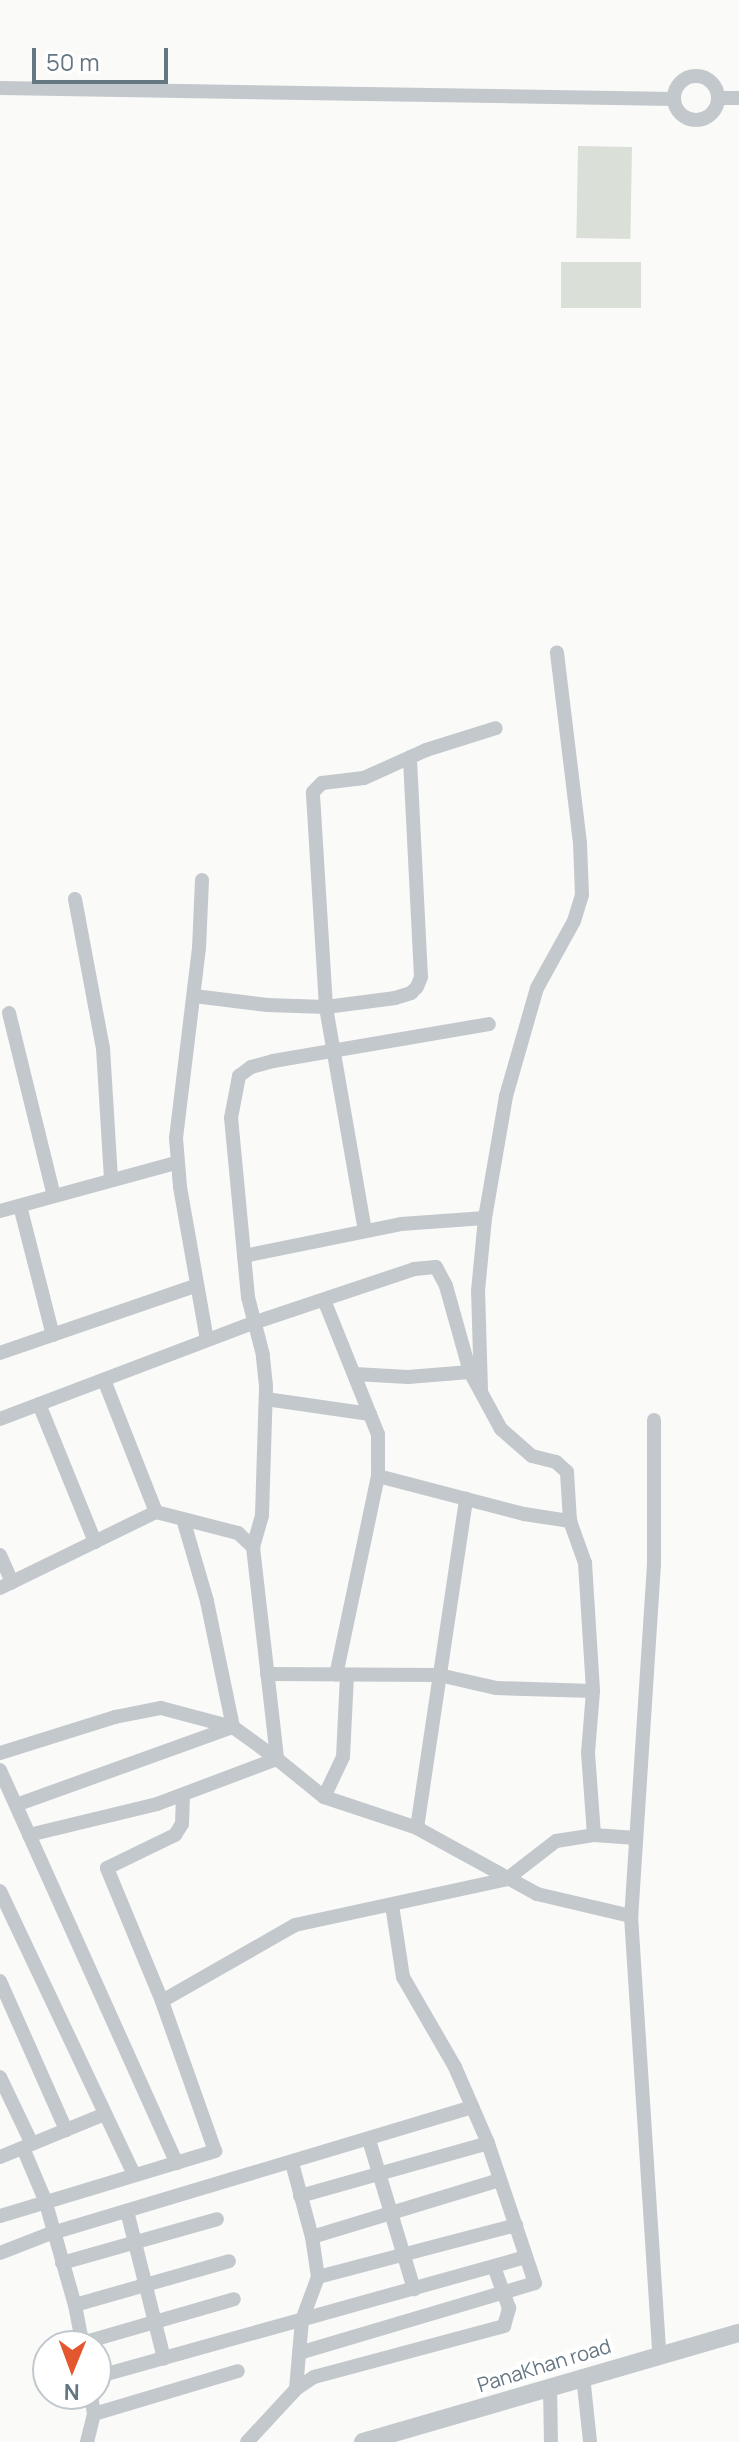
<!DOCTYPE html>
<style>
body{margin:0}
#map{position:relative;width:739px;height:2442px;overflow:hidden;background:#fafaf8;font-family:Manrope,sans-serif}
div>[style]{position:absolute}
[style*='--x']{left:calc(var(--x)*1px);top:calc(var(--y)*1px);width:calc(var(--w)*1px);rotate:calc(var(--a)*1deg)}
.green>*{inset:0;background:#dadfd7;transform-origin:0 0}
.minor>*{height:14px;margin:-7px;padding:0 7px;transform-origin:7px;border-radius:7px;background:#c3c8cc}
.minor>.ring{margin:-7px;padding:0;box-sizing:content-box;background:none;border:14px solid #c3c8cc;border-radius:50%}
.tertiary>*{height:18px;margin:-9px;padding:0 9px;transform-origin:9px;border-radius:9px;background:#c3c8cc}
span{translate:-50% -50%;white-space:nowrap;text-align:center;line-height:1.15;-webkit-text-stroke:8px #fff;paint-order:stroke}
.street-label{font-size:20px;color:#657683}
.north{position:absolute;left:32px;top:2330px;width:80px;height:80px;box-sizing:border-box;background:#fff;border:2px solid #c1c8cd;border-radius:50%;rotate:181deg;font-size:22px;font-weight:700;line-height:32px;text-align:center;color:#657683}
.north::after{content:'';display:block;margin:auto;width:28px;height:36px;background:#e4572e;clip-path:polygon(50% 0,100% 100%,50% 72%,0 100%)}
.scale{position:absolute;left:32px;top:48px;width:136px;height:36px;box-sizing:border-box;border:4px solid #657683;border-top:0;padding-left:10px;font-size:24px;line-height:28px;white-space:nowrap;color:#657683;-webkit-text-stroke:6px #fff;paint-order:stroke}
</style>
<div id="map">
<div class="green">
<i style="left:578px;top:146px;width:54px;height:92px;rotate:1deg"></i>
<i style="left:561px;top:262px;width:80px;height:46px"></i>
</div>
<div class="minor">
<i class="ring" style="left:674px;top:76px;width:30px;height:30px"></i>
<i style="--x:0;--y:88;--w:674;--a:0.94"></i>
<i style="--x:718;--y:98;--w:21;--a:0"></i>
<i style="--x:202;--y:880;--w:68;--a:92.5"></i>
<i style="--x:199;--y:948;--w:191;--a:96.9"></i>
<i style="--x:176;--y:1138;--w:49;--a:85.3"></i>
<i style="--x:180;--y:1187;--w:155;--a:80"></i>
<i style="--x:75;--y:899;--w:152;--a:79.4"></i>
<i style="--x:103;--y:1048;--w:132;--a:86.5"></i>
<i style="--x:194;--y:996;--w:74;--a:7"></i>
<i style="--x:267;--y:1005;--w:59;--a:1.9"></i>
<i style="--x:326;--y:1007;--w:70;--a:-7.4"></i>
<i style="--x:395;--y:998;--w:17;--a:-17"></i>
<i style="--x:411;--y:993;--w:8;--a:-45"></i>
<i style="--x:417;--y:987;--w:11;--a:-68"></i>
<i style="--x:421;--y:977;--w:220;--a:-92.9"></i>
<i style="--x:9;--y:1013;--w:188;--a:76.2"></i>
<i style="--x:20;--y:1206;--w:133;--a:75.7"></i>
<i style="--x:0;--y:1211;--w:182;--a:-15.3"></i>
<i style="--x:365;--y:1231;--w:227;--a:-99.9"></i>
<i style="--x:326;--y:1007;--w:215;--a:-93.5"></i>
<i style="--x:313;--y:792;--w:13;--a:-45"></i>
<i style="--x:322;--y:783;--w:42;--a:-6.8"></i>
<i style="--x:364;--y:778;--w:68;--a:-24.3"></i>
<i style="--x:426;--y:750;--w:73;--a:-17.4"></i>
<i style="--x:244;--y:1256;--w:160;--a:-11.5"></i>
<i style="--x:401;--y:1224;--w:84;--a:-4.1"></i>
<i style="--x:324;--y:1300;--w:144;--a:68.1"></i>
<i style="--x:378;--y:1434;--w:42;--a:90"></i>
<i style="--x:378;--y:1476;--w:203;--a:101.9"></i>
<i style="--x:0;--y:1353;--w:208;--a:-19"></i>
<i style="--x:354;--y:1374;--w:54;--a:3.2"></i>
<i style="--x:408;--y:1377;--w:62;--a:-4.6"></i>
<i style="--x:104;--y:1380;--w:142;--a:68.5"></i>
<i style="--x:481;--y:1390;--w:99;--a:-91.7"></i>
<i style="--x:478;--y:1291;--w:73;--a:-84.5"></i>
<i style="--x:485;--y:1218;--w:124;--a:-80.2"></i>
<i style="--x:506;--y:1096;--w:112;--a:-74"></i>
<i style="--x:537;--y:988;--w:77;--a:-61.1"></i>
<i style="--x:574;--y:921;--w:27;--a:-73"></i>
<i style="--x:582;--y:895;--w:52;--a:-92.2"></i>
<i style="--x:580;--y:843;--w:192;--a:-96.9"></i>
<i style="--x:266;--y:1399;--w:105;--a:8.2"></i>
<i style="--x:39;--y:1404;--w:149;--a:67.9"></i>
<i style="--x:0;--y:1419;--w:271;--a:-20.8"></i>
<i style="--x:253;--y:1323;--w:170;--a:-18.5"></i>
<i style="--x:414;--y:1269;--w:22;--a:-5"></i>
<i style="--x:436;--y:1267;--w:21;--a:62"></i>
<i style="--x:446;--y:1286;--w:89;--a:74.4"></i>
<i style="--x:470;--y:1372;--w:65;--a:61.5"></i>
<i style="--x:501;--y:1429;--w:41;--a:41.1"></i>
<i style="--x:532;--y:1456;--w:25;--a:14"></i>
<i style="--x:556;--y:1462;--w:15;--a:42"></i>
<i style="--x:567;--y:1472;--w:49;--a:86.5"></i>
<i style="--x:570;--y:1521;--w:45;--a:70.3"></i>
<i style="--x:585;--y:1563;--w:128;--a:86.4"></i>
<i style="--x:593;--y:1691;--w:62;--a:94.6"></i>
<i style="--x:588;--y:1753;--w:82;--a:85.8"></i>
<i style="--x:654;--y:1420;--w:144;--a:90"></i>
<i style="--x:654;--y:1564;--w:353;--a:93.7"></i>
<i style="--x:631;--y:1916;--w:439;--a:86.3"></i>
<i style="--x:378;--y:1476;--w:151;--a:14.6"></i>
<i style="--x:524;--y:1514;--w:47;--a:8.7"></i>
<i style="--x:253;--y:1547;--w:33;--a:-74"></i>
<i style="--x:262;--y:1515;--w:129;--a:-88.2"></i>
<i style="--x:266;--y:1386;--w:31;--a:-96"></i>
<i style="--x:263;--y:1355;--w:60;--a:-104.5"></i>
<i style="--x:248;--y:1297;--w:180;--a:-95.4"></i>
<i style="--x:231;--y:1118;--w:43;--a:-79.2"></i>
<i style="--x:239;--y:1076;--w:15;--a:-37"></i>
<i style="--x:251;--y:1067;--w:23;--a:-15"></i>
<i style="--x:273;--y:1061;--w:219;--a:-9.7"></i>
<i style="--x:0;--y:1555;--w:30;--a:66"></i>
<i style="--x:0;--y:1588;--w:174;--a:-26"></i>
<i style="--x:156;--y:1512;--w:85;--a:14.4"></i>
<i style="--x:238;--y:1533;--w:21;--a:43"></i>
<i style="--x:253;--y:1547;--w:213;--a:83.5"></i>
<i style="--x:277;--y:1759;--w:60;--a:39"></i>
<i style="--x:324;--y:1797;--w:98;--a:18.4"></i>
<i style="--x:417;--y:1828;--w:137;--a:28.8"></i>
<i style="--x:537;--y:1894;--w:97;--a:13.2"></i>
<i style="--x:267;--y:1674;--w:172;--a:0.3"></i>
<i style="--x:439;--y:1675;--w:58;--a:12.8"></i>
<i style="--x:496;--y:1688;--w:97;--a:1.8"></i>
<i style="--x:0;--y:1753;--w:121;--a:-17.4"></i>
<i style="--x:115;--y:1717;--w:47;--a:-11.1"></i>
<i style="--x:161;--y:1708;--w:74;--a:14.8"></i>
<i style="--x:233;--y:1727;--w:54;--a:36"></i>
<i style="--x:0;--y:1770;--w:431;--a:65.8"></i>
<i style="--x:324;--y:1797;--w:44;--a:-64.6"></i>
<i style="--x:343;--y:1757;--w:81;--a:-87.2"></i>
<i style="--x:16;--y:1805;--w:231;--a:-19.8"></i>
<i style="--x:233;--y:1727;--w:129;--a:-101.7"></i>
<i style="--x:207;--y:1601;--w:85;--a:-106.3"></i>
<i style="--x:417;--y:1828;--w:333;--a:-81.5"></i>
<i style="--x:29;--y:1835;--w:132;--a:-13.6"></i>
<i style="--x:157;--y:1804;--w:128;--a:-20.6"></i>
<i style="--x:0;--y:1891;--w:313;--a:64.7"></i>
<i style="--x:0;--y:1981;--w:163;--a:66.1"></i>
<i style="--x:162;--y:2001;--w:153;--a:-29.7"></i>
<i style="--x:295;--y:1925;--w:217;--a:-12.2"></i>
<i style="--x:507;--y:1879;--w:62;--a:-37.8"></i>
<i style="--x:556;--y:1841;--w:38;--a:-9"></i>
<i style="--x:594;--y:1835;--w:42;--a:4.1"></i>
<i style="--x:0;--y:2077;--w:74;--a:64.5"></i>
<i style="--x:369;--y:2140;--w:156;--a:73.2"></i>
<i style="--x:23;--y:2148;--w:56;--a:67.1"></i>
<i style="--x:45;--y:2200;--w:109;--a:74.1"></i>
<i style="--x:75;--y:2305;--w:42;--a:79"></i>
<i style="--x:0;--y:2157;--w:113;--a:-22.3"></i>
<i style="--x:292;--y:2163;--w:77;--a:74.9"></i>
<i style="--x:312;--y:2237;--w:40;--a:81.5"></i>
<i style="--x:318;--y:2277;--w:46;--a:110.4"></i>
<i style="--x:302;--y:2320;--w:69;--a:95"></i>
<i style="--x:300;--y:2196;--w:195;--a:-15.7"></i>
<i style="--x:127;--y:2211;--w:152;--a:75.9"></i>
<i style="--x:0;--y:2216;--w:225;--a:-16.8"></i>
<i style="--x:215;--y:2151;--w:159;--a:-109.5"></i>
<i style="--x:162;--y:2001;--w:144;--a:-112.5"></i>
<i style="--x:107;--y:1868;--w:76;--a:-25.9"></i>
<i style="--x:175;--y:1835;--w:13;--a:-58"></i>
<i style="--x:182;--y:1824;--w:28;--a:-88"></i>
<i style="--x:312;--y:2237;--w:196;--a:-16.9"></i>
<i style="--x:0;--y:2253;--w:53;--a:-21.2"></i>
<i style="--x:49;--y:2234;--w:442;--a:-16.7"></i>
<i style="--x:62;--y:2263;--w:161;--a:-15.8"></i>
<i style="--x:318;--y:2277;--w:205;--a:-14.7"></i>
<i style="--x:75;--y:2305;--w:160;--a:-15.9"></i>
<i style="--x:82;--y:2343;--w:158;--a:-16.1"></i>
<i style="--x:299;--y:2353;--w:246;--a:-16.5"></i>
<i style="--x:535;--y:2283;--w:148;--a:-108.6"></i>
<i style="--x:488;--y:2143;--w:83;--a:-113.5"></i>
<i style="--x:455;--y:2067;--w:104;--a:-120"></i>
<i style="--x:403;--y:1977;--w:73;--a:-98.7"></i>
<i style="--x:583;--y:2376;--w:66;--a:83.9"></i>
<i style="--x:96;--y:2377;--w:446;--a:-15.6"></i>
<i style="--x:550;--y:2386;--w:56;--a:89"></i>
<i style="--x:94;--y:2414;--w:150;--a:-16.6"></i>
<i style="--x:87;--y:2442;--w:29;--a:-76"></i>
<i style="--x:94;--y:2414;--w:20;--a:-99"></i>
<i style="--x:247;--y:2442;--w:72;--a:-47.2"></i>
<i style="--x:296;--y:2389;--w:22;--a:-34"></i>
<i style="--x:314;--y:2377;--w:197;--a:-15"></i>
<i style="--x:504;--y:2326;--w:19;--a:-74"></i>
<i style="--x:509;--y:2308;--w:44;--a:-110.1"></i>
</div>
<div class="tertiary">
<i style="--x:363;--y:2442;--w:391;--a:-16.2"></i>
</div>
<div class="street-label">
<span style="left:544px;top:2365px;rotate:-17deg">PanaKhan road</span>
</div>
<div class="north">N</div>
<div class="scale">50 m</div>
</div>
